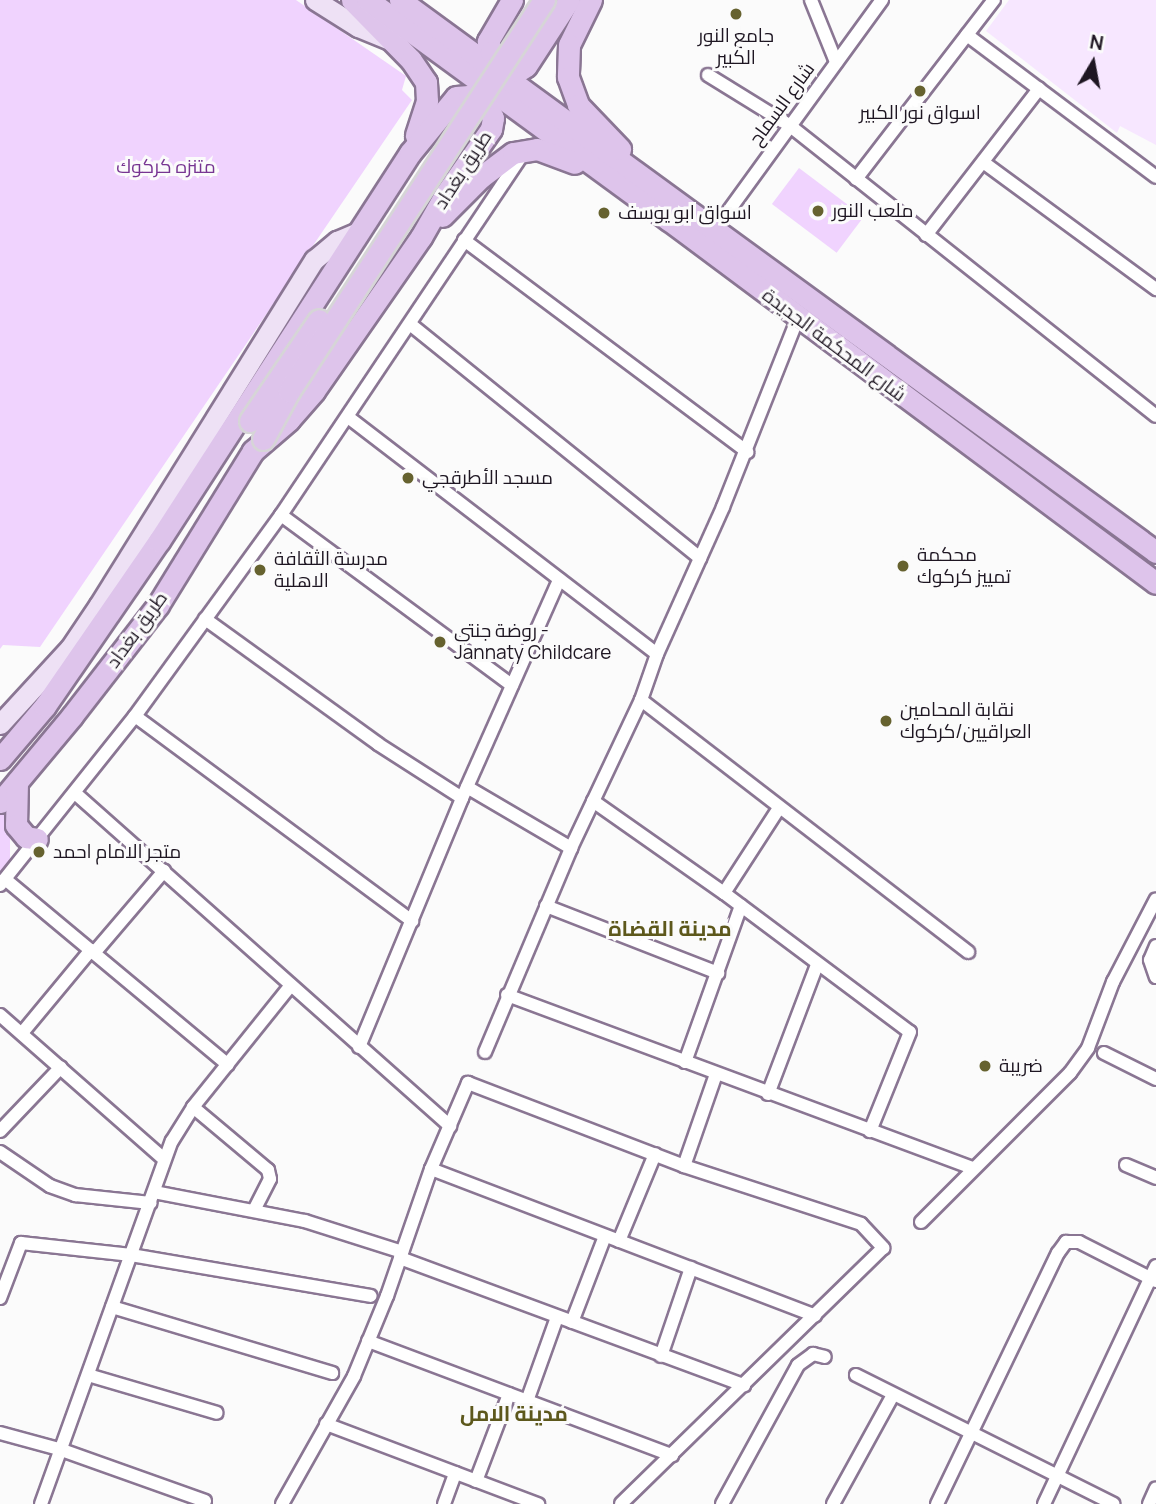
<!DOCTYPE html>
<meta charset="utf-8">
<style>
body{margin:0}
#map{position:relative;width:1156px;height:1504px;overflow:hidden;background:#fbfbfb;font-family:Manrope,Cairo,sans-serif}
div>[style]{position:absolute}
[style*='--x']{left:calc(var(--x)*1px);top:calc(var(--y)*1px);width:calc(var(--w)*1px);rotate:calc(var(--a)*1deg)}
.built>*{inset:0;background:#f7e7ff}
.green>*{inset:0;background:#f0d3fe;transform-origin:0 0}
.roads{filter:drop-shadow(2px 0 #8a7693) drop-shadow(-2px 0 #8a7693) drop-shadow(0 2px #8a7693) drop-shadow(0 -2px #8a7693)}
.minor>*{height:12px;margin:-6px;padding:0 6px;transform-origin:6px;border-radius:6px;background:#fff}
.secondary>*{height:19px;margin:-9.5px;padding:0 9.5px;transform-origin:9.5px;border-radius:9.5px;background:#eee1f5}
.primary>*{height:21px;margin:-10.5px;padding:0 10.5px;transform-origin:10.5px;border-radius:10.5px;background:#dec4eb}
.bridges{filter:drop-shadow(2px 0 #d6d5d7) drop-shadow(-2px 0 #d6d5d7) drop-shadow(0 2px #d6d5d7) drop-shadow(0 -2px #d6d5d7)}
.primary-bridge>*{height:21px;margin:-10.5px;padding:0 10.5px;transform-origin:10.5px;border-radius:10.5px;background:#dec4eb}
.dots>*{width:19px;height:19px;translate:-50% -50%;box-sizing:border-box;border:4px solid #fbfbfb;border-radius:50%}
span{translate:-50% -50%;white-space:nowrap;text-align:center;line-height:1.15;-webkit-text-stroke:6px #fbfbfb;paint-order:stroke}
.poi-label{font-size:19px;color:#1e1622}
.left{translate:0 -50%;text-align:left}
.street-label{font-size:19px;color:#1e1622}
.park-label{font-size:19px;color:#773592}
.neighbourhood-label{font-size:21px;color:#5d581c;font-weight:700}
.north{position:absolute;left:1058px;top:28px;width:70px;height:70px;-webkit-text-stroke:5px #fbfbfb;paint-order:stroke;rotate:10deg;font-size:19px;font-weight:700;line-height:28px;text-align:center;color:#1e1622}
.north::after{content:'';display:block;margin:auto;width:24px;height:32px;background:#1e1622;clip-path:polygon(50% 0,100% 100%,50% 72%,0 100%)}
</style>
<div id="map">
<div class="built">
<i style="clip-path:polygon(1009px 0,1156px 0,1156px 145px,1120px 126px,1117px 133px,986px 31px)"></i>
</div>
<div class="green">
<i style="clip-path:polygon(0 0,296px 0,406px 76px,402px 90px,412px 100px,40px 647px,3px 645px,0 649px)"></i>
<i style="left:799px;top:168px;width:81px;height:45px;rotate:37deg"></i>
<i style="clip-path:polygon(10px 801px,10px 860px,0 872px,0 813px)"></i>
</div>
<div class="roads">
<div class="minor">
<i style="--x:811;--y:0;--w:67;--a:68"></i>
<i style="--x:967;--y:35;--w:236;--a:36.9"></i>
<i style="--x:708;--y:75;--w:95;--a:31.7"></i>
<i style="--x:789;--y:125;--w:468;--a:38.4"></i>
<i style="--x:983;--y:162;--w:215;--a:36.3"></i>
<i style="--x:856;--y:179;--w:226;--a:-52.4"></i>
<i style="--x:714;--y:231;--w:286;--a:-54"></i>
<i style="--x:926;--y:235;--w:185;--a:-52.3"></i>
<i style="--x:464;--y:240;--w:354;--a:36.8"></i>
<i style="--x:410;--y:324;--w:373;--a:38.9"></i>
<i style="--x:348;--y:417;--w:389;--a:37.5"></i>
<i style="--x:281;--y:515;--w:287;--a:36.4"></i>
<i style="--x:205;--y:619;--w:213;--a:35.8"></i>
<i style="--x:378;--y:744;--w:100;--a:32.7"></i>
<i style="--x:641;--y:700;--w:413;--a:37.6"></i>
<i style="--x:135;--y:716;--w:345;--a:36.5"></i>
<i style="--x:467;--y:787;--w:121;--a:30.4"></i>
<i style="--x:75;--y:793;--w:502;--a:41.61"></i>
<i style="--x:593;--y:801;--w:160;--a:35.1"></i>
<i style="--x:724;--y:893;--w:232;--a:36.8"></i>
<i style="--x:910;--y:1032;--w:107;--a:112"></i>
<i style="--x:5;--y:879;--w:290;--a:39.8"></i>
<i style="--x:0;--y:885;--w:216;--a:-51.4"></i>
<i style="--x:135;--y:716;--w:248;--a:-54"></i>
<i style="--x:281;--y:515;--w:438;--a:-56.2"></i>
<i style="--x:724;--y:893;--w:101;--a:-57.1"></i>
<i style="--x:546;--y:906;--w:185;--a:21.3"></i>
<i style="--x:1156;--y:946;--w:15;--a:113"></i>
<i style="--x:1150;--y:960;--w:18;--a:71"></i>
<i style="--x:94;--y:953;--w:108;--a:-49.5"></i>
<i style="--x:507;--y:995;--w:497;--a:20.4"></i>
<i style="--x:0;--y:1015;--w:218;--a:41.3"></i>
<i style="--x:22;--y:1033;--w:108;--a:-50.3"></i>
<i style="--x:359;--y:1047;--w:269;--a:-67.5"></i>
<i style="--x:462;--y:798;--w:239;--a:-66"></i>
<i style="--x:485;--y:1052;--w:221;--a:-67.1"></i>
<i style="--x:571;--y:848;--w:164;--a:-64.7"></i>
<i style="--x:641;--y:700;--w:49;--a:-70.8"></i>
<i style="--x:657;--y:654;--w:161;--a:-65.8"></i>
<i style="--x:723;--y:507;--w:203;--a:-68.4"></i>
<i style="--x:1104;--y:1053;--w:58;--a:26.6"></i>
<i style="--x:685;--y:1062;--w:166;--a:-70.3"></i>
<i style="--x:768;--y:1094;--w:138;--a:-69.2"></i>
<i style="--x:193;--y:1107;--w:98;--a:40"></i>
<i style="--x:268;--y:1170;--w:9;--a:77"></i>
<i style="--x:270;--y:1179;--w:34;--a:117"></i>
<i style="--x:0;--y:1131;--w:88;--a:-46.4"></i>
<i style="--x:0;--y:1152;--w:60;--a:34.2"></i>
<i style="--x:50;--y:1186;--w:27;--a:20"></i>
<i style="--x:75;--y:1195;--w:76;--a:6"></i>
<i style="--x:1126;--y:1165;--w:33;--a:23"></i>
<i style="--x:684;--y:1166;--w:97;--a:-70.8"></i>
<i style="--x:431;--y:1169;--w:411;--a:20.9"></i>
<i style="--x:154;--y:1192;--w:154;--a:10.9"></i>
<i style="--x:305;--y:1221;--w:102;--a:17.7"></i>
<i style="--x:921;--y:1222;--w:211;--a:-45"></i>
<i style="--x:1070;--y:1073;--w:31;--a:-54"></i>
<i style="--x:1088;--y:1048;--w:71;--a:-69.3"></i>
<i style="--x:1113;--y:982;--w:93;--a:-62.6"></i>
<i style="--x:619;--y:1241;--w:94;--a:-67.5"></i>
<i style="--x:400;--y:1258;--w:367;--a:20.3"></i>
<i style="--x:0;--y:1298;--w:59;--a:-69.1"></i>
<i style="--x:21;--y:1243;--w:111;--a:6.2"></i>
<i style="--x:131;--y:1255;--w:243;--a:9.7"></i>
<i style="--x:112;--y:1307;--w:230;--a:16.7"></i>
<i style="--x:572;--y:1322;--w:92;--a:-69"></i>
<i style="--x:368;--y:1341;--w:325;--a:20.6"></i>
<i style="--x:661;--y:1356;--w:93;--a:-71.2"></i>
<i style="--x:88;--y:1375;--w:134;--a:16.4"></i>
<i style="--x:856;--y:1375;--w:288;--a:26.6"></i>
<i style="--x:527;--y:1401;--w:89;--a:-70.3"></i>
<i style="--x:326;--y:1424;--w:227;--a:20.7"></i>
<i style="--x:0;--y:1433;--w:61;--a:15.2"></i>
<i style="--x:59;--y:1449;--w:155;--a:19.6"></i>
<i style="--x:476;--y:1481;--w:93;--a:-69.2"></i>
<i style="--x:41;--y:1504;--w:386;--a:-70.2"></i>
<i style="--x:172;--y:1141;--w:40;--a:-58"></i>
<i style="--x:193;--y:1107;--w:156;--a:-51.2"></i>
<i style="--x:282;--y:1504;--w:147;--a:-60.6"></i>
<i style="--x:354;--y:1376;--w:87;--a:-67.6"></i>
<i style="--x:387;--y:1296;--w:134;--a:-70.9"></i>
<i style="--x:431;--y:1169;--w:94;--a:-66.7"></i>
<i style="--x:468;--y:1083;--w:231;--a:21"></i>
<i style="--x:684;--y:1166;--w:186;--a:18.1"></i>
<i style="--x:861;--y:1224;--w:33;--a:47"></i>
<i style="--x:883;--y:1248;--w:366;--a:135.7"></i>
<i style="--x:444;--y:1504;--w:33;--a:-70"></i>
<i style="--x:722;--y:1504;--w:158;--a:-61.3"></i>
<i style="--x:798;--y:1365;--w:19;--a:-36"></i>
<i style="--x:813;--y:1354;--w:12;--a:14"></i>
<i style="--x:833;--y:1504;--w:124;--a:-61.2"></i>
<i style="--x:937;--y:1504;--w:279;--a:-64.3"></i>
<i style="--x:1058;--y:1253;--w:14;--a:-54"></i>
<i style="--x:1066;--y:1242;--w:13;--a:0"></i>
<i style="--x:1079;--y:1242;--w:86;--a:26.9"></i>
<i style="--x:1044;--y:1504;--w:263;--a:-64.8"></i>
<i style="--x:1149;--y:1504;--w:17;--a:-66"></i>
</div>
<div class="secondary">
<i style="--x:315;--y:0;--w:51;--a:32.1"></i>
<i style="--x:358;--y:27;--w:35;--a:22"></i>
<i style="--x:0;--y:724;--w:103;--a:-47.4"></i>
<i style="--x:70;--y:648;--w:52;--a:-56"></i>
<i style="--x:99;--y:605;--w:407;--a:-58.1"></i>
<i style="--x:314;--y:260;--w:30;--a:-40"></i>
<i style="--x:337;--y:241;--w:23;--a:-23"></i>
</div>
<div class="primary">
<i style="--x:352;--y:0;--w:84;--a:45.5"></i>
<i style="--x:411;--y:60;--w:27;--a:56"></i>
<i style="--x:426;--y:82;--w:19;--a:87"></i>
<i style="--x:427;--y:101;--w:36;--a:108"></i>
<i style="--x:368;--y:0;--w:373;--a:36.2"></i>
<i style="--x:669;--y:220;--w:607;--a:36.7"></i>
<i style="--x:400;--y:0;--w:936;--a:36.14"></i>
<i style="--x:512;--y:0;--w:48;--a:120.3"></i>
<i style="--x:488;--y:41;--w:11;--a:75"></i>
<i style="--x:491;--y:52;--w:25;--a:43"></i>
<i style="--x:509;--y:69;--w:9;--a:13"></i>
<i style="--x:518;--y:71;--w:9;--a:-32"></i>
<i style="--x:526;--y:66;--w:79;--a:-56.9"></i>
<i style="--x:591;--y:0;--w:50;--a:116.1"></i>
<i style="--x:569;--y:45;--w:32;--a:92"></i>
<i style="--x:568;--y:77;--w:30;--a:70"></i>
<i style="--x:578;--y:105;--w:61;--a:46.3"></i>
<i style="--x:442;--y:216;--w:55;--a:-45"></i>
<i style="--x:481;--y:177;--w:40;--a:-37"></i>
<i style="--x:513;--y:153;--w:24;--a:-9"></i>
<i style="--x:537;--y:149;--w:40;--a:20.2"></i>
<i style="--x:0;--y:759;--w:70;--a:-49.7"></i>
<i style="--x:45;--y:706;--w:201;--a:-55.4"></i>
<i style="--x:159;--y:541;--w:462;--a:-57.1"></i>
<i style="--x:410;--y:153;--w:72;--a:-50.6"></i>
<i style="--x:456;--y:97;--w:13;--a:-4"></i>
<i style="--x:469;--y:96;--w:22;--a:32"></i>
<i style="--x:488;--y:108;--w:11;--a:63"></i>
<i style="--x:493;--y:118;--w:11;--a:100"></i>
<i style="--x:491;--y:129;--w:80;--a:124.9"></i>
<i style="--x:445;--y:195;--w:48;--a:119.7"></i>
<i style="--x:421;--y:237;--w:188;--a:124.8"></i>
<i style="--x:314;--y:391;--w:38;--a:131"></i>
<i style="--x:289;--y:420;--w:48;--a:139.3"></i>
<i style="--x:253;--y:451;--w:181;--a:121.7"></i>
<i style="--x:158;--y:605;--w:140;--a:127.8"></i>
<i style="--x:72;--y:716;--w:112;--a:129.9"></i>
<i style="--x:17;--y:782;--w:43;--a:91.3"></i>
<i style="--x:16;--y:825;--w:16;--a:50"></i>
<i style="--x:26;--y:837;--w:11;--a:10"></i>
</div>
</div>
<div class="bridges">
<div class="primary-bridge">
<i style="--x:250;--y:421;--w:122;--a:-55.7"></i>
<i style="--x:263;--y:439;--w:55;--a:-61.6"></i>
<i style="--x:289;--y:391;--w:467;--a:-56.9"></i>
</div>
</div>
<div class="dots">
<i style="left:736px;top:14px;background:#66622f"></i>
<i style="left:920px;top:91px;background:#66622f"></i>
<i style="left:818px;top:211px;background:#66622f"></i>
<i style="left:604px;top:213px;background:#66622f"></i>
<i style="left:408px;top:478px;background:#66622f"></i>
<i style="left:903px;top:566px;background:#66622f"></i>
<i style="left:260px;top:570px;background:#66622f"></i>
<i style="left:440px;top:642px;background:#66622f"></i>
<i style="left:886px;top:721px;background:#66622f"></i>
<i style="left:39px;top:852px;background:#66622f"></i>
<i style="left:985px;top:1066px;background:#66622f"></i>
</div>
<div class="poi-label">
<span style="left:736px;top:47px">جامع النور<br>الكبير</span>
<span style="left:920px;top:113px">اسواق نور الكبير</span>
<span class="left" style="left:832px;top:211px">ملعب النور</span>
<span class="left" style="left:618px;top:213px">اسواق ابو يوسف</span>
<span class="left" style="left:422px;top:478px">مسجد الأطرقجي</span>
<span class="left" style="left:917px;top:566px">محكمة<br>تمييز كركوك</span>
<span class="left" style="left:274px;top:570px">مدرسة الثقافة<br>الاهلية</span>
<span class="left" style="left:454px;top:642px">روضة جنتي -<br>Jannaty Childcare</span>
<span class="left" style="left:900px;top:721px">نقابة المحامين<br>العراقيين/كركوك</span>
<span class="left" style="left:53px;top:852px">متجر الامام احمد</span>
<span class="left" style="left:999px;top:1066px">ضريبة</span>
</div>
<div class="street-label">
<span style="left:782px;top:104px;rotate:-54deg">شارع السماح</span>
<span style="left:463px;top:170px;rotate:-57deg">طريق بغداد</span>
<span style="left:834px;top:345px;rotate:37deg">شارع المحكمة الجديدة</span>
<span style="left:137px;top:630px;rotate:-54deg">طريق بغداد</span>
</div>
<div class="park-label">
<span style="left:166px;top:167px">متنزه كركوك</span>
</div>
<div class="neighbourhood-label">
<span style="left:670px;top:928px">مدينة القضاة</span>
<span style="left:514px;top:1413px">مدينة الامل</span>
</div>
<div class="north">N</div>
</div>
